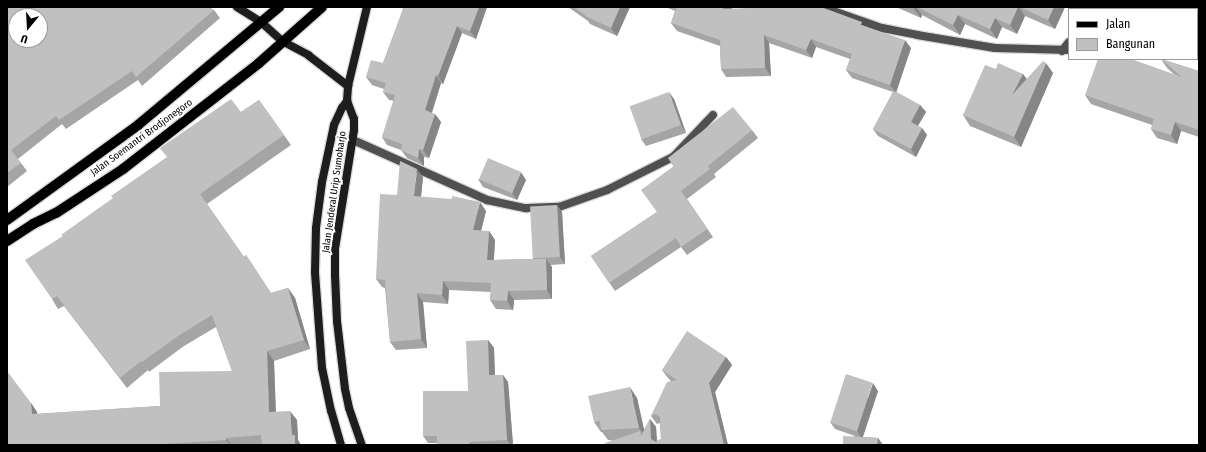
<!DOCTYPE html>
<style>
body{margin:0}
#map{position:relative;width:1206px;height:452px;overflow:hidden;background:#fff;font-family:"Fira Sans Condensed",sans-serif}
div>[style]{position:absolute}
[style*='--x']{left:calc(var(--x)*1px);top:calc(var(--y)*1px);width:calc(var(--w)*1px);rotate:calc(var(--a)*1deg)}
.roads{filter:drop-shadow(1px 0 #dbdbdb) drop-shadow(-1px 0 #dbdbdb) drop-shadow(0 1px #dbdbdb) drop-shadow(0 -1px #dbdbdb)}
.street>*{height:8px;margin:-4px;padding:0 4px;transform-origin:4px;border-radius:4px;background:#505050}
.secondary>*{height:8px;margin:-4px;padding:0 4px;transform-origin:4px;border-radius:4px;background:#1d1d1d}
.primary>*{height:10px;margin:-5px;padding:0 5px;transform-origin:5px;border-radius:5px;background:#000}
.wall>*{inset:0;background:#a5a5a5}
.shaded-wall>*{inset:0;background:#868686}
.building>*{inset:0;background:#c0c0c0;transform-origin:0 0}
span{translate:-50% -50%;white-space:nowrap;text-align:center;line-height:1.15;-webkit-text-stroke:4px #fff;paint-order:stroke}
.street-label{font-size:10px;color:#000}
.frame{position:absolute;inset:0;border:8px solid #000;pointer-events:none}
.legend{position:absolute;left:1068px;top:8px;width:130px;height:52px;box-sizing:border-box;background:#fff;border:1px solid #999;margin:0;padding:5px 7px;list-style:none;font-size:12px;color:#000}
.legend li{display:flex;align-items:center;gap:8px;height:20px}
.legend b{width:20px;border:1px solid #999}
.north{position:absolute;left:8px;top:8px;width:40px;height:40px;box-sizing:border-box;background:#fff;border:1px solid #999;border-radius:50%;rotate:198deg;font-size:11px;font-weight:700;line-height:16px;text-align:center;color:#000}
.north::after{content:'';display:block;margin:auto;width:14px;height:18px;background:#000;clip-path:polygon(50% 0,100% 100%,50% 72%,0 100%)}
</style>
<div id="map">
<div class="roads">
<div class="street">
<i style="--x:822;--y:7;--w:64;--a:19.3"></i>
<i style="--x:882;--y:28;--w:36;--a:11"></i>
<i style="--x:917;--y:35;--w:79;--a:9.5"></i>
<i style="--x:995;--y:48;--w:74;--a:1.5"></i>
<i style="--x:1095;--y:9;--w:2;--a:-63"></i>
<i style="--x:1197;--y:39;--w:2;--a:0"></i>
<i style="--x:1062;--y:51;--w:11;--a:-52"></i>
<i style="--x:353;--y:140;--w:147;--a:24.1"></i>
<i style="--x:487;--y:200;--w:40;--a:12"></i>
<i style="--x:526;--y:208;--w:33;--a:-2"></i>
<i style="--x:559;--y:207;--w:51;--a:-19.5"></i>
<i style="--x:607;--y:190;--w:74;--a:-26.6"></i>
<i style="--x:673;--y:157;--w:58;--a:-46.4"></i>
</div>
<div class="secondary">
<i style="--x:237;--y:7;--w:28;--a:32"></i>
<i style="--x:261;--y:22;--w:28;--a:42"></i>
<i style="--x:282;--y:41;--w:30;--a:28"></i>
<i style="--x:308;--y:55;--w:51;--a:37.8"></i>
<i style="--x:347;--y:101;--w:19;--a:69"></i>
<i style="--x:354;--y:119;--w:11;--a:90"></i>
<i style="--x:354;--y:130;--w:120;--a:99.1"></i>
<i style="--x:335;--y:248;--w:27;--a:90"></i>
<i style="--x:335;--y:275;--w:46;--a:87.5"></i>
<i style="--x:337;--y:321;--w:68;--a:83.3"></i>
<i style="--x:345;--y:389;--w:19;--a:78"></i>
<i style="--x:349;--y:408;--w:39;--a:71"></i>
<i style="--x:347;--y:101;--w:15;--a:-86"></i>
<i style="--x:348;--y:86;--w:81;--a:-76.5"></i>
<i style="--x:341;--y:445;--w:35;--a:-106"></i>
<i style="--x:331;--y:411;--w:44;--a:-101.8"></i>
<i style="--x:322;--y:368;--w:96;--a:-94.2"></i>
<i style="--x:315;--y:272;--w:44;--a:-88.7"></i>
<i style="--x:316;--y:228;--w:46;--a:-82.6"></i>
<i style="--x:322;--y:182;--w:58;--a:-78.1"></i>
<i style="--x:334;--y:125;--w:19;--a:-65"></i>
<i style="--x:342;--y:108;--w:9;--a:-54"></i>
</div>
<div class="primary">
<i style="--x:7;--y:220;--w:162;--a:-35.9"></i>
<i style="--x:138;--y:125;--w:184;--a:-39.9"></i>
<i style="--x:7;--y:241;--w:31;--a:-33"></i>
<i style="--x:33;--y:224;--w:25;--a:-26"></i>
<i style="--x:56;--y:213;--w:80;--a:-33.3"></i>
<i style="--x:123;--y:169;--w:172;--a:-37.9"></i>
<i style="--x:259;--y:63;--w:84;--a:-41.6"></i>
</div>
</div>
<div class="wall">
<i style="clip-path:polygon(7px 7px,214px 10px,220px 18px,142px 86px,138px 80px,66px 129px,62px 124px,18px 159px,27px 171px,7px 187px)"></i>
<i style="clip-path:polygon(402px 7px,487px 7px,476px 39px,462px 33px,443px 84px,441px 83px,432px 113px,435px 114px,441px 122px,429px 158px,424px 157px,424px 166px,407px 158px,401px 150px,387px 145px,382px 137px,394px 101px,389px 100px,383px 92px,384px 89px,372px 85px,366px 77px,383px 63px,403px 9px)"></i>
<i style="clip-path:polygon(568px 7px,630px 7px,617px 36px,590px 24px,588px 21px)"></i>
<i style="clip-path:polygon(666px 7px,733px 7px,732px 9px,865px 26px,911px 48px,896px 92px,920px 105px,926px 112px,918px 126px,922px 128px,927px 135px,916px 157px,878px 136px,873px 129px,893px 92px,852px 78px,846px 70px,850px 59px,816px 47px,812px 58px,769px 43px,771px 76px,726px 77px,721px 69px,720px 46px,677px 31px,671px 23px,675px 11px)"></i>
<i style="clip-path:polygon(896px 7px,1065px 7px,1055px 29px,1025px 16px,1017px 34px,1002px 27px,997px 39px,965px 24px,960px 35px,922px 15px,921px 18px)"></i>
<i style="clip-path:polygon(1161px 59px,1199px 71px,1199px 137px,1181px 131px,1177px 144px,1157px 138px,1151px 129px,1152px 125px,1091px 104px,1085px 95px,1175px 75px,1167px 68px)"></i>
<i style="clip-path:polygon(996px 69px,1023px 74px,1027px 79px,1053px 73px,1021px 147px,970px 126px,963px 115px)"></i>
<i style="clip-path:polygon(674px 99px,686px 133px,646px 146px,641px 139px)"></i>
<i style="clip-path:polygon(259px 100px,291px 145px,207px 204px,244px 257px,246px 255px,271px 293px,288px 288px,295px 298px,310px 349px,274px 361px,276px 412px,297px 420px,298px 440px,301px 445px,7px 445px,31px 403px,37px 412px,37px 414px,160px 406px,232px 371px,216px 327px,184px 346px,149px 372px,148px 370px,127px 388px,64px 306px,58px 309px,52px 299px,241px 112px)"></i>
<i style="clip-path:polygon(752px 130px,758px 138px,714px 174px,716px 177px,687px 199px,713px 237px,687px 255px,681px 247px,615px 291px,591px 256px,657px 212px,674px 167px,668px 158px)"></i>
<i style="clip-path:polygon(423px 177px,421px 197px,486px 211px,481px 231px,489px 231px,495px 240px,494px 260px,533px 259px,533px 258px,557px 205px,562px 212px,565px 264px,550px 265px,552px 267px,552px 299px,514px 300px,513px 310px,496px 309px,490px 300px,491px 292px,449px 290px,448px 304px,423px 302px,427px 348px,396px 350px,390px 342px,385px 288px,382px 287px,376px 279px,397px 195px)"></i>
<i style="clip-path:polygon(478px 179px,526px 180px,517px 200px,483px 187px)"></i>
<i style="clip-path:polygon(488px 340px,494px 348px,495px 375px,503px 375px,508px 382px,513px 445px,437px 445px,437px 443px,428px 443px,423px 436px,468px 391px)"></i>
<i style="clip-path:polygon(726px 357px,732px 365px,715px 392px,728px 445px,605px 445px,612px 440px,608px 440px,602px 432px,601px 432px,594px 422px,637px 398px,644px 430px,650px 419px,656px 427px,657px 441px,661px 439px,660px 423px,657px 424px,651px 416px,671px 381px,668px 378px,662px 370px)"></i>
<i style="clip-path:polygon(878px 391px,863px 437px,878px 438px,883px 445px,843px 445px,855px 436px,835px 429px,830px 422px)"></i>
</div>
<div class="shaded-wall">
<i style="clip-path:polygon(479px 7px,487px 7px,476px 39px,470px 31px)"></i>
<i style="clip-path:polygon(620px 7px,630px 7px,617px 36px,611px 28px)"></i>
<i style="clip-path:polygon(724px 7px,733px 7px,729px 17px,723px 9px)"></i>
<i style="clip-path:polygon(915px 7px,916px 7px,922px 15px,921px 18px,914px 9px)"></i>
<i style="clip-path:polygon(1018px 7px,1019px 7px,1025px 16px,1017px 34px,1010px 25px)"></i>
<i style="clip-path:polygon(1054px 7px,1065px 7px,1055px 29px,1048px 20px)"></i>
<i style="clip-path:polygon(1137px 7px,1152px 7px,1150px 9px,1135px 9px)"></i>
<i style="clip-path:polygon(958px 15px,965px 24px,960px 35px,953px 25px)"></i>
<i style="clip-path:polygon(995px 18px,1002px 27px,997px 39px,990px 29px)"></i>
<i style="clip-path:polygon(457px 26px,462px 33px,443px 84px,438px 76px)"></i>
<i style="clip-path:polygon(764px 35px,769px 43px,771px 76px,765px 68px)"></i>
<i style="clip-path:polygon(811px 39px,816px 47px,812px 58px,806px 50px)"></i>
<i style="clip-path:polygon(905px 40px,911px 48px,896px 93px,890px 85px)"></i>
<i style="clip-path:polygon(1046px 63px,1053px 73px,1021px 147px,1014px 137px)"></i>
<i style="clip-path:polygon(1023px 74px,1030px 84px,1012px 95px)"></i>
<i style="clip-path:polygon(436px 75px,441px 83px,430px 118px,425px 110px)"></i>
<i style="clip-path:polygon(669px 92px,674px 99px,686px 133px,681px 125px)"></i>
<i style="clip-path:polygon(920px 105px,926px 112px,916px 129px,911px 122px)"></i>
<i style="clip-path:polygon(435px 114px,441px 122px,429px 158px,423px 150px)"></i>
<i style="clip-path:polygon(1175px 122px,1181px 131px,1177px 144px,1171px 135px)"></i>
<i style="clip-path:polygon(922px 128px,927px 135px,916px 157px,911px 149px)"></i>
<i style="clip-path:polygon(419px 149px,424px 157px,424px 166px,418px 158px)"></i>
<i style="clip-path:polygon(417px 169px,423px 177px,420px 205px,414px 196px)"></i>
<i style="clip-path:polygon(521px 172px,526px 180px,517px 200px,512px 193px)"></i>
<i style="clip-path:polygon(480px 202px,486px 211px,479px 239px,473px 230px)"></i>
<i style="clip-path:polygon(557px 205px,562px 212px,565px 264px,560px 257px)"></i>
<i style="clip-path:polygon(489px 231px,495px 240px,493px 269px,487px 260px)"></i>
<i style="clip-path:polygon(546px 259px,552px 267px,552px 299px,547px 290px)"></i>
<i style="clip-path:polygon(443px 281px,449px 290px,448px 304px,442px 295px)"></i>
<i style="clip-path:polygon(288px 288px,295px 298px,310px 349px,304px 340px)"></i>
<i style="clip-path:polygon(508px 291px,514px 300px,513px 310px,507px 301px)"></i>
<i style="clip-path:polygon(417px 293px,423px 302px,427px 348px,421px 339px)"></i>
<i style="clip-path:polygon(488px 340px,494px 348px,495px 383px,489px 375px)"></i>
<i style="clip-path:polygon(267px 351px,274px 361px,276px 422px,269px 412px)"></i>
<i style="clip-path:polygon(726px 357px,732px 365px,715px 392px,728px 445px,724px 445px,709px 383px)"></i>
<i style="clip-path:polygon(503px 375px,508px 382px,513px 445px,511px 445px,507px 440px)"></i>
<i style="clip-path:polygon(873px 383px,878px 391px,862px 439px,857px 431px)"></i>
<i style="clip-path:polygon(630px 387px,637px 398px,646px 438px,639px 428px)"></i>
<i style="clip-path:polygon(31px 403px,37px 412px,39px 424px,32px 414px)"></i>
<i style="clip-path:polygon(290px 411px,297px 420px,298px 440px,301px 445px,295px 445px,292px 435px)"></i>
<i style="clip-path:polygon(650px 419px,656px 427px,657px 445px,651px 439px)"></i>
<i style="clip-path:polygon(226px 438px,231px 445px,230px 445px,226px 440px)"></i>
<i style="clip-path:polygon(878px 438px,883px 445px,877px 445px)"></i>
</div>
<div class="building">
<i style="clip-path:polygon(evenodd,7px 7px,210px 7px,214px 10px,136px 77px,132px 71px,59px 120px,56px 116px,11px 150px,21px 163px,7px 173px,7px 7px,16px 16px,40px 16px,40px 40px,16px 40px,16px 16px)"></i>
<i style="clip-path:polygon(404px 7px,479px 7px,470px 31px,457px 26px,438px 76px,436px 75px,425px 110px,435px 114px,423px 150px,419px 149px,418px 158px,401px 150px,402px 144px,382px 137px,395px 95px,383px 92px,386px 83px,366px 77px,371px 60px,383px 63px)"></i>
<i style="clip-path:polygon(574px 7px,620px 7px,611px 28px,585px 16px,585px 15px)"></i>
<i style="clip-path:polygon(677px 7px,724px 7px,723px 9px,774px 7px,821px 7px,862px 22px,861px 25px,905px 40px,890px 85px,846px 70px,852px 54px,811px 39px,806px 50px,764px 35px,765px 68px,721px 69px,720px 40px,671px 23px)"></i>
<i style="clip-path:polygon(917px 7px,1018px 7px,1010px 25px,995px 18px,990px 29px,958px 15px,953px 25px)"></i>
<i style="clip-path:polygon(1020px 7px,1054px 7px,1048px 20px)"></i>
<i style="left:1100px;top:7px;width:37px;height:4px"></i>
<i style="clip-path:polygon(1098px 59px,1131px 59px,1182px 77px,1161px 59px,1199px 71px,1199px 130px,1175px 122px,1171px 135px,1151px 129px,1154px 119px,1085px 95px)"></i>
<i style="clip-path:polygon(1043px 61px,1046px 63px,1014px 137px,963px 115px,985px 65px,996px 69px,998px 63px,1023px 74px,1012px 95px)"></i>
<i style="clip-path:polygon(894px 91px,920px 105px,911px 122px,922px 128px,911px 149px,873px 129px)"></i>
<i style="left:669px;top:92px;width:35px;height:42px;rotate:70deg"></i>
<i style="clip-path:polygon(231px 99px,241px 112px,259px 100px,284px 135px,200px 194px,244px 257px,246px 255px,271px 293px,288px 288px,304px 340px,267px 351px,269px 412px,290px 411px,292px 435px,295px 435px,295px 445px,262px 445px,261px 435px,226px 438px,226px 440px,148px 445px,7px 445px,7px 371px,31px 403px,32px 414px,160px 406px,159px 372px,232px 371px,212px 315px,178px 336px,142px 362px,141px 361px,120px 378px,57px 296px,52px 299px,25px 260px,63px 236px,61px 235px,113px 198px,111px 196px,167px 157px,160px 148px)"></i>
<i style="clip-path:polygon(733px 107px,752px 130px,708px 166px,710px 169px,681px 191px,707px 229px,681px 247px,676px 238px,609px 283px,591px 256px,657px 212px,641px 190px,674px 166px,668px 158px)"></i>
<i style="left:488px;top:158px;width:36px;height:23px;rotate:23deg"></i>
<i style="clip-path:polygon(400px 161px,417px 169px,414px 196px,452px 199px,452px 196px,480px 202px,473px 230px,489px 231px,487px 260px,546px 259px,547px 290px,508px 291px,507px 301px,490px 300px,491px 283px,443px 281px,442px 295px,417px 293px,421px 339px,390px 342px,385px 280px,376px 279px,380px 194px,397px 195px)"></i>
<i style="left:557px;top:205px;width:52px;height:27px;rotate:87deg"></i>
<i style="clip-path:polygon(687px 331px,726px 357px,709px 383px,724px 445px,605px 445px,605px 443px,640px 431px,641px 436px,650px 419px,651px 439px,656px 442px,661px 439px,660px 417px,655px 414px,651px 416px,667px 382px,677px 380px,662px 370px)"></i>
<i style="clip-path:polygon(488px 340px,489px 375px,503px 375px,507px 440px,469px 442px,469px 445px,437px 445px,437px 436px,423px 436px,423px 391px,468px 391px,466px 341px)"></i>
<i style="left:846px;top:374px;width:28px;height:51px;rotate:18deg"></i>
<i style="clip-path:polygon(630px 387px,639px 428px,601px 430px,600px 421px,594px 422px,588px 396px)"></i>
<i style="clip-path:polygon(843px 436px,878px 438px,877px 445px,843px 445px)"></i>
</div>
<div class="street-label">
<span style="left:142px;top:138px;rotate:-36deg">Jalan Soemantri Brodjonegoro</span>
<span style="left:335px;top:192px;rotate:-82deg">Jalan Jenderal Urip Sumoharjo</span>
</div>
<div class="frame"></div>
<ul class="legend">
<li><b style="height:5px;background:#000"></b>Jalan</li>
<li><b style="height:11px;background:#c0c0c0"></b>Bangunan</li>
</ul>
<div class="north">U</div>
</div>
